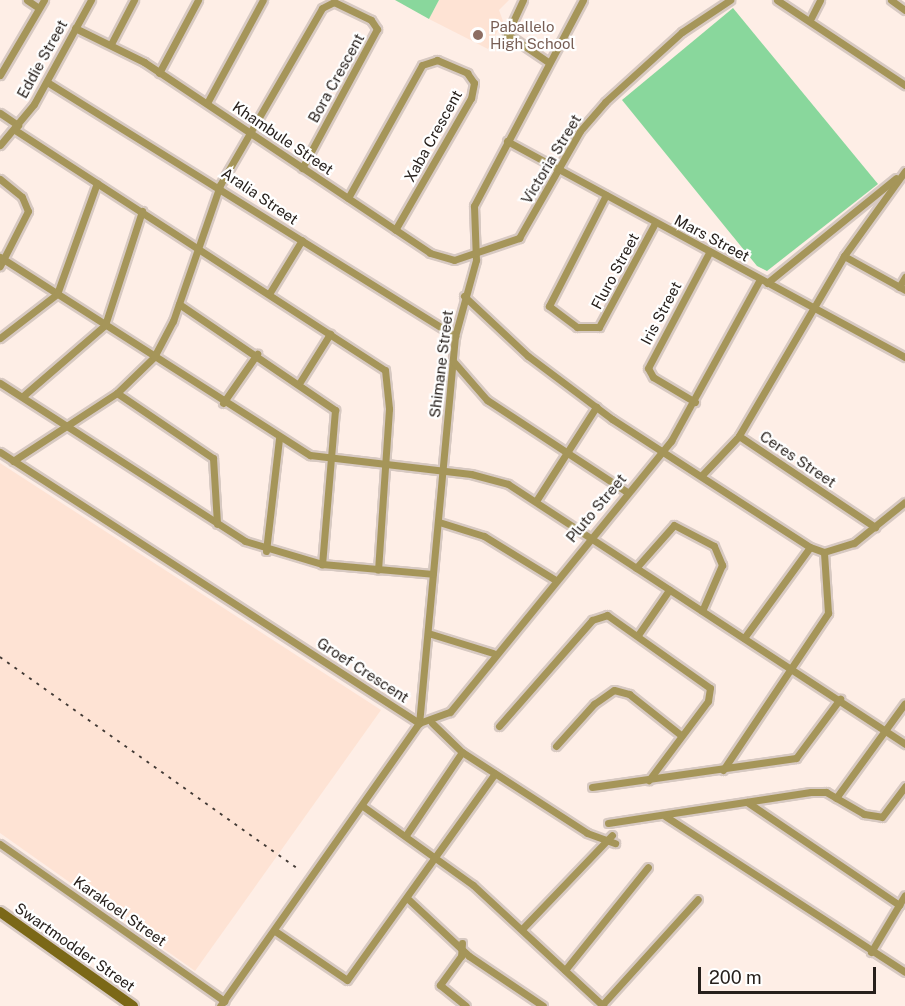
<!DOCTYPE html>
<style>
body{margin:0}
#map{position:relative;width:905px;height:1006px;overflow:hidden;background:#feeee6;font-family:"Public Sans",sans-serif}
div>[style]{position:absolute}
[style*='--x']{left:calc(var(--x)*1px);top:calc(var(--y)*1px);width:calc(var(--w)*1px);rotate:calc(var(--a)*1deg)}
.built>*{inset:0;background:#fee3d4}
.green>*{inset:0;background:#89d79c}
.roads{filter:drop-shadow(2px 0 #d7c9c2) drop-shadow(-2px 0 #d7c9c2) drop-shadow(0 2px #d7c9c2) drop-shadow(0 -2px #d7c9c2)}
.minor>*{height:7px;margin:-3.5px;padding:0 3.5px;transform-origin:3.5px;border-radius:3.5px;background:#a59559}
.secondary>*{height:10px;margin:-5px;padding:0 5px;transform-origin:5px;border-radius:5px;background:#7b6817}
.rail>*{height:1.5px;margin-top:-0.75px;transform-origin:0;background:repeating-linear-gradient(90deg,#413934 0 3px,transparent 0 9px)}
.dots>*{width:16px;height:16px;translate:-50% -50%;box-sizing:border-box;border:3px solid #fff;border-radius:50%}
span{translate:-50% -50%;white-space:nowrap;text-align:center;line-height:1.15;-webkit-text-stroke:4.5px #fff;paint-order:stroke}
.education-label{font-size:15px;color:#785e54}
.left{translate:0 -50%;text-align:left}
.street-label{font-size:15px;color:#27201c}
.scale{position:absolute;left:698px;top:967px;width:178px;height:27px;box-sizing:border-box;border:3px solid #27201c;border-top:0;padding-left:8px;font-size:18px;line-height:21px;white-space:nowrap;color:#27201c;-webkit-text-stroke:4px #fff;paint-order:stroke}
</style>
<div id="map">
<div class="built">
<i style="clip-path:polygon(439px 0,509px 0,499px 10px,503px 21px,488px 49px,429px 19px)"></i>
<i style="clip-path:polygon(0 463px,381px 710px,195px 971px,0 833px)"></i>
</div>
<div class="green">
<i style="clip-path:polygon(395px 0,439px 0,429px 19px)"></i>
<i style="clip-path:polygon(733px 8px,878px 184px,767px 271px,757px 266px,622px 100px)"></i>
</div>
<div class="roads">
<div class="minor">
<i style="--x:27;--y:0;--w:14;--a:34"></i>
<i style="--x:523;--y:0;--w:38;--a:115"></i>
<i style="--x:507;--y:34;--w:50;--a:34.3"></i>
<i style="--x:583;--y:0;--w:233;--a:117.9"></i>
<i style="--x:474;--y:206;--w:54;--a:87.9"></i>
<i style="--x:476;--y:260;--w:79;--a:105.4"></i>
<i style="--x:455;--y:336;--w:389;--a:95.3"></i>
<i style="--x:419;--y:723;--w:33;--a:-20"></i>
<i style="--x:450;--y:712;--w:350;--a:-50.8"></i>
<i style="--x:671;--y:441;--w:185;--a:-61.2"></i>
<i style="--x:777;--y:0;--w:154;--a:33.6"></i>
<i style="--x:891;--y:0;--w:17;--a:36"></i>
<i style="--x:811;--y:18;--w:20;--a:-63"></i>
<i style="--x:75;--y:28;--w:77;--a:26.2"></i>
<i style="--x:144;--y:62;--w:344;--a:33.7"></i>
<i style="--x:430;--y:253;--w:25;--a:16"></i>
<i style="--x:454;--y:260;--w:69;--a:-18.7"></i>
<i style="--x:519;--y:238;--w:123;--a:-60.3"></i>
<i style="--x:580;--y:131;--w:38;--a:-49"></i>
<i style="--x:605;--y:102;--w:104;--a:-42.3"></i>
<i style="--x:682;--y:32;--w:58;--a:-33.7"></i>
<i style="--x:111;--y:44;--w:50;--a:-62.4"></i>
<i style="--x:159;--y:73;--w:83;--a:-61.9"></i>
<i style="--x:0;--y:75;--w:87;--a:-59.6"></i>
<i style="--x:47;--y:82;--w:481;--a:31.9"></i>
<i style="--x:207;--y:103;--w:117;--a:-61.5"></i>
<i style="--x:0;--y:113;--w:22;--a:34"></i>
<i style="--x:15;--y:130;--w:441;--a:33"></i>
<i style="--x:385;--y:370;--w:39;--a:84"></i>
<i style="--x:389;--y:409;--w:161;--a:93.9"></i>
<i style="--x:507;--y:141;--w:453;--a:28.5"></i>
<i style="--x:0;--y:145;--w:53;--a:-50.3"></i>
<i style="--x:34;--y:104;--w:119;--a:-61.3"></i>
<i style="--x:905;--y:171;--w:105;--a:125.7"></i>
<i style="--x:844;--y:256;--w:70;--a:29.1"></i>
<i style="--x:0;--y:179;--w:28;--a:39"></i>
<i style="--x:22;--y:197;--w:15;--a:67"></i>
<i style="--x:28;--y:211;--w:62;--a:117"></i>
<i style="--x:606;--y:195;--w:125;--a:117.2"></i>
<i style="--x:549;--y:306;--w:35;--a:37"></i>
<i style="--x:577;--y:327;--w:22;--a:0"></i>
<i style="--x:599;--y:327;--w:118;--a:-61.7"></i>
<i style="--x:348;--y:198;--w:152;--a:-60.9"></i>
<i style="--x:422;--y:65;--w:16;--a:-18"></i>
<i style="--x:437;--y:60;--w:33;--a:23"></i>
<i style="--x:467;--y:73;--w:12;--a:55"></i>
<i style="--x:474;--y:83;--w:15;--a:101"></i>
<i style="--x:471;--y:98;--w:152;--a:119.9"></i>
<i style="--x:844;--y:256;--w:208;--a:120.3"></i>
<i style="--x:739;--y:436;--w:164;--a:33.8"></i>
<i style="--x:0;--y:257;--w:368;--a:32.6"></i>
<i style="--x:310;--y:455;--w:162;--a:6.7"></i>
<i style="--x:471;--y:474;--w:38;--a:15"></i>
<i style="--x:508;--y:484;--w:475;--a:33.2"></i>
<i style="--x:767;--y:283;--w:166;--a:-39.1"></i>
<i style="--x:899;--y:287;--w:12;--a:-59"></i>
<i style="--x:269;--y:294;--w:63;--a:-58.6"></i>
<i style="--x:464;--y:296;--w:88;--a:43.2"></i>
<i style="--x:528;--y:356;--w:105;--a:36.9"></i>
<i style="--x:612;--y:419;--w:236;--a:32.9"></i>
<i style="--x:179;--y:304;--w:189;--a:34.2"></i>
<i style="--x:335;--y:410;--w:155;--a:94.8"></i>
<i style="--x:0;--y:338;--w:72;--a:-37.7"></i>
<i style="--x:57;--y:294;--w:118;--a:-70.2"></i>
<i style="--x:453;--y:361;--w:52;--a:48.9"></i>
<i style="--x:487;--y:400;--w:168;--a:33.3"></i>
<i style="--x:300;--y:382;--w:57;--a:-58"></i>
<i style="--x:0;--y:383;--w:292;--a:32.8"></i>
<i style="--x:245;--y:541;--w:80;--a:16.6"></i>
<i style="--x:322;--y:564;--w:111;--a:5.1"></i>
<i style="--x:117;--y:393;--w:116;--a:34.1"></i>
<i style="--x:213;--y:458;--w:66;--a:86.5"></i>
<i style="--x:23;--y:396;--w:108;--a:-40.9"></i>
<i style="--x:105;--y:325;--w:120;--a:-72"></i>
<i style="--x:695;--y:402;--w:49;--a:-149.2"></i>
<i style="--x:653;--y:377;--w:10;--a:-119"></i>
<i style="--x:648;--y:368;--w:132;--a:-62.1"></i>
<i style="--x:223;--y:403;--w:60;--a:-55.2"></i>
<i style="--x:0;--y:452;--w:499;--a:32.9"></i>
<i style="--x:419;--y:723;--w:346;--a:125.1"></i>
<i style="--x:13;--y:461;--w:124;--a:-33.2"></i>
<i style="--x:117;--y:393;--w:52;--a:-44.2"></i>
<i style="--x:154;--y:357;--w:41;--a:-62.2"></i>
<i style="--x:173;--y:321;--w:144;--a:-70.9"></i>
<i style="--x:220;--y:185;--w:204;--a:-60"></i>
<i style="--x:322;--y:8;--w:13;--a:-27"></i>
<i style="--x:334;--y:2;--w:41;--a:25.9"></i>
<i style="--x:371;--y:20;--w:11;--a:56"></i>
<i style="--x:377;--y:29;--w:158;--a:118.3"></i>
<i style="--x:702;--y:475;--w:54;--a:-46.5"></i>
<i style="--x:536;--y:501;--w:112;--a:-57.4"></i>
<i style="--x:439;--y:522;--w:47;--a:17.3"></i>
<i style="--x:484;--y:536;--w:82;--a:31.6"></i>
<i style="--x:266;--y:551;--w:113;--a:-83.4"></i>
<i style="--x:636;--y:568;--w:57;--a:-48.5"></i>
<i style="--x:674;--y:525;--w:45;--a:27.7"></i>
<i style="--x:714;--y:546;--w:21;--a:67"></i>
<i style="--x:722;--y:565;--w:50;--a:113.5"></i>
<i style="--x:428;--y:633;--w:68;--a:17.1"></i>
<i style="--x:638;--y:635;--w:55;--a:-55.4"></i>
<i style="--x:744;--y:638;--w:112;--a:-54"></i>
<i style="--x:810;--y:547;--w:15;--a:20"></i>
<i style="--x:824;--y:552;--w:31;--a:-17"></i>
<i style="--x:854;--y:543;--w:65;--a:-38.8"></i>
<i style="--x:432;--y:723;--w:42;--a:44"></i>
<i style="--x:462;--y:752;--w:149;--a:32.9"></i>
<i style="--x:587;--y:833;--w:30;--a:20"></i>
<i style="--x:499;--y:726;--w:141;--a:-48.7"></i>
<i style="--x:592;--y:620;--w:16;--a:-18"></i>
<i style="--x:607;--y:615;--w:126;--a:35.3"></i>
<i style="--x:710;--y:688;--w:13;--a:99"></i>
<i style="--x:708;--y:701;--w:99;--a:126.8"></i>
<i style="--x:556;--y:746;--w:57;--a:-47.9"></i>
<i style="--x:594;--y:704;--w:24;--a:-35"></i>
<i style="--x:614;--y:690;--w:16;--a:15"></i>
<i style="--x:629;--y:694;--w:66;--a:38.3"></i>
<i style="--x:723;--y:770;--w:189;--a:-56.2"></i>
<i style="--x:828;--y:613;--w:61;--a:-93.8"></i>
<i style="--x:592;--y:787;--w:206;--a:-8.1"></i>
<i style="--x:796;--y:758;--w:74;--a:-53.3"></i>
<i style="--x:836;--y:798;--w:117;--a:-54"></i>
<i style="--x:747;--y:802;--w:184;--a:34.1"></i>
<i style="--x:364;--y:807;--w:134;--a:35.6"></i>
<i style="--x:473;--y:885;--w:178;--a:42.9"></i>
<i style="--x:665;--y:816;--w:286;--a:33"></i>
<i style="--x:608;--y:823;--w:205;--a:-8.7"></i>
<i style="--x:811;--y:792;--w:15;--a:0"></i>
<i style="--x:826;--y:792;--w:44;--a:30.1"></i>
<i style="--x:864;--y:814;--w:18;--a:9"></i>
<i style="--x:882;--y:817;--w:39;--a:-53"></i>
<i style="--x:406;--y:835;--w:100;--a:-56"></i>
<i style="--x:0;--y:844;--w:274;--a:35"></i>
<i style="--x:407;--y:898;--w:85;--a:43.1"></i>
<i style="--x:469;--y:956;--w:89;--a:34"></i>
<i style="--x:522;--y:929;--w:130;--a:-46.2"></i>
<i style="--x:275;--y:931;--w:87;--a:34.2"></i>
<i style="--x:347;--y:980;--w:254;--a:-54.4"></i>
<i style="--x:462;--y:943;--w:13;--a:94"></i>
<i style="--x:461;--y:956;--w:36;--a:126"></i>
<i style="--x:440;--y:985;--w:33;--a:39"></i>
<i style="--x:871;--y:952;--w:66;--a:-59.2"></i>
<i style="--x:565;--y:970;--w:132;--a:-51.1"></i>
<i style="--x:601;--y:1006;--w:144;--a:-47.8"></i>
</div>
<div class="secondary">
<i style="--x:0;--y:912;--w:163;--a:35.3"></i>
</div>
</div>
<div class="rail">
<i style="--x:0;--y:657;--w:363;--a:35.4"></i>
</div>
<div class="dots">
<i style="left:478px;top:35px;background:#8d6e63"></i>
</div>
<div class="education-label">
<span class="left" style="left:490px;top:35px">Paballelo<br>High School</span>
</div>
<div class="street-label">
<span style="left:42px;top:59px;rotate:-61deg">Eddie Street</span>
<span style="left:336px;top:78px;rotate:-61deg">Bora Crescent</span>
<span style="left:433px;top:136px;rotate:-61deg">Xaba Crescent</span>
<span style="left:283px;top:138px;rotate:34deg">Khambule Street</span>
<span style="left:551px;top:159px;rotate:-59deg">Victoria Street</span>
<span style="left:260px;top:196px;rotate:34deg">Aralia Street</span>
<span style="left:712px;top:238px;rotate:28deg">Mars Street</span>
<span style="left:615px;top:271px;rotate:-62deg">Fluro Street</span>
<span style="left:661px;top:313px;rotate:-62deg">Iris Street</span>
<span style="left:441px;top:364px;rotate:-83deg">Shimane Street</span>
<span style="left:798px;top:459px;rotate:34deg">Ceres Street</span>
<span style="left:596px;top:508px;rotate:-50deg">Pluto Street</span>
<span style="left:363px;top:670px;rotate:33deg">Groef Crescent</span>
<span style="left:120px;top:911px;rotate:35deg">Karakoel Street</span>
<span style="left:75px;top:947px;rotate:35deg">Swartmodder Street</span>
</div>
<div class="scale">200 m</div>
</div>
